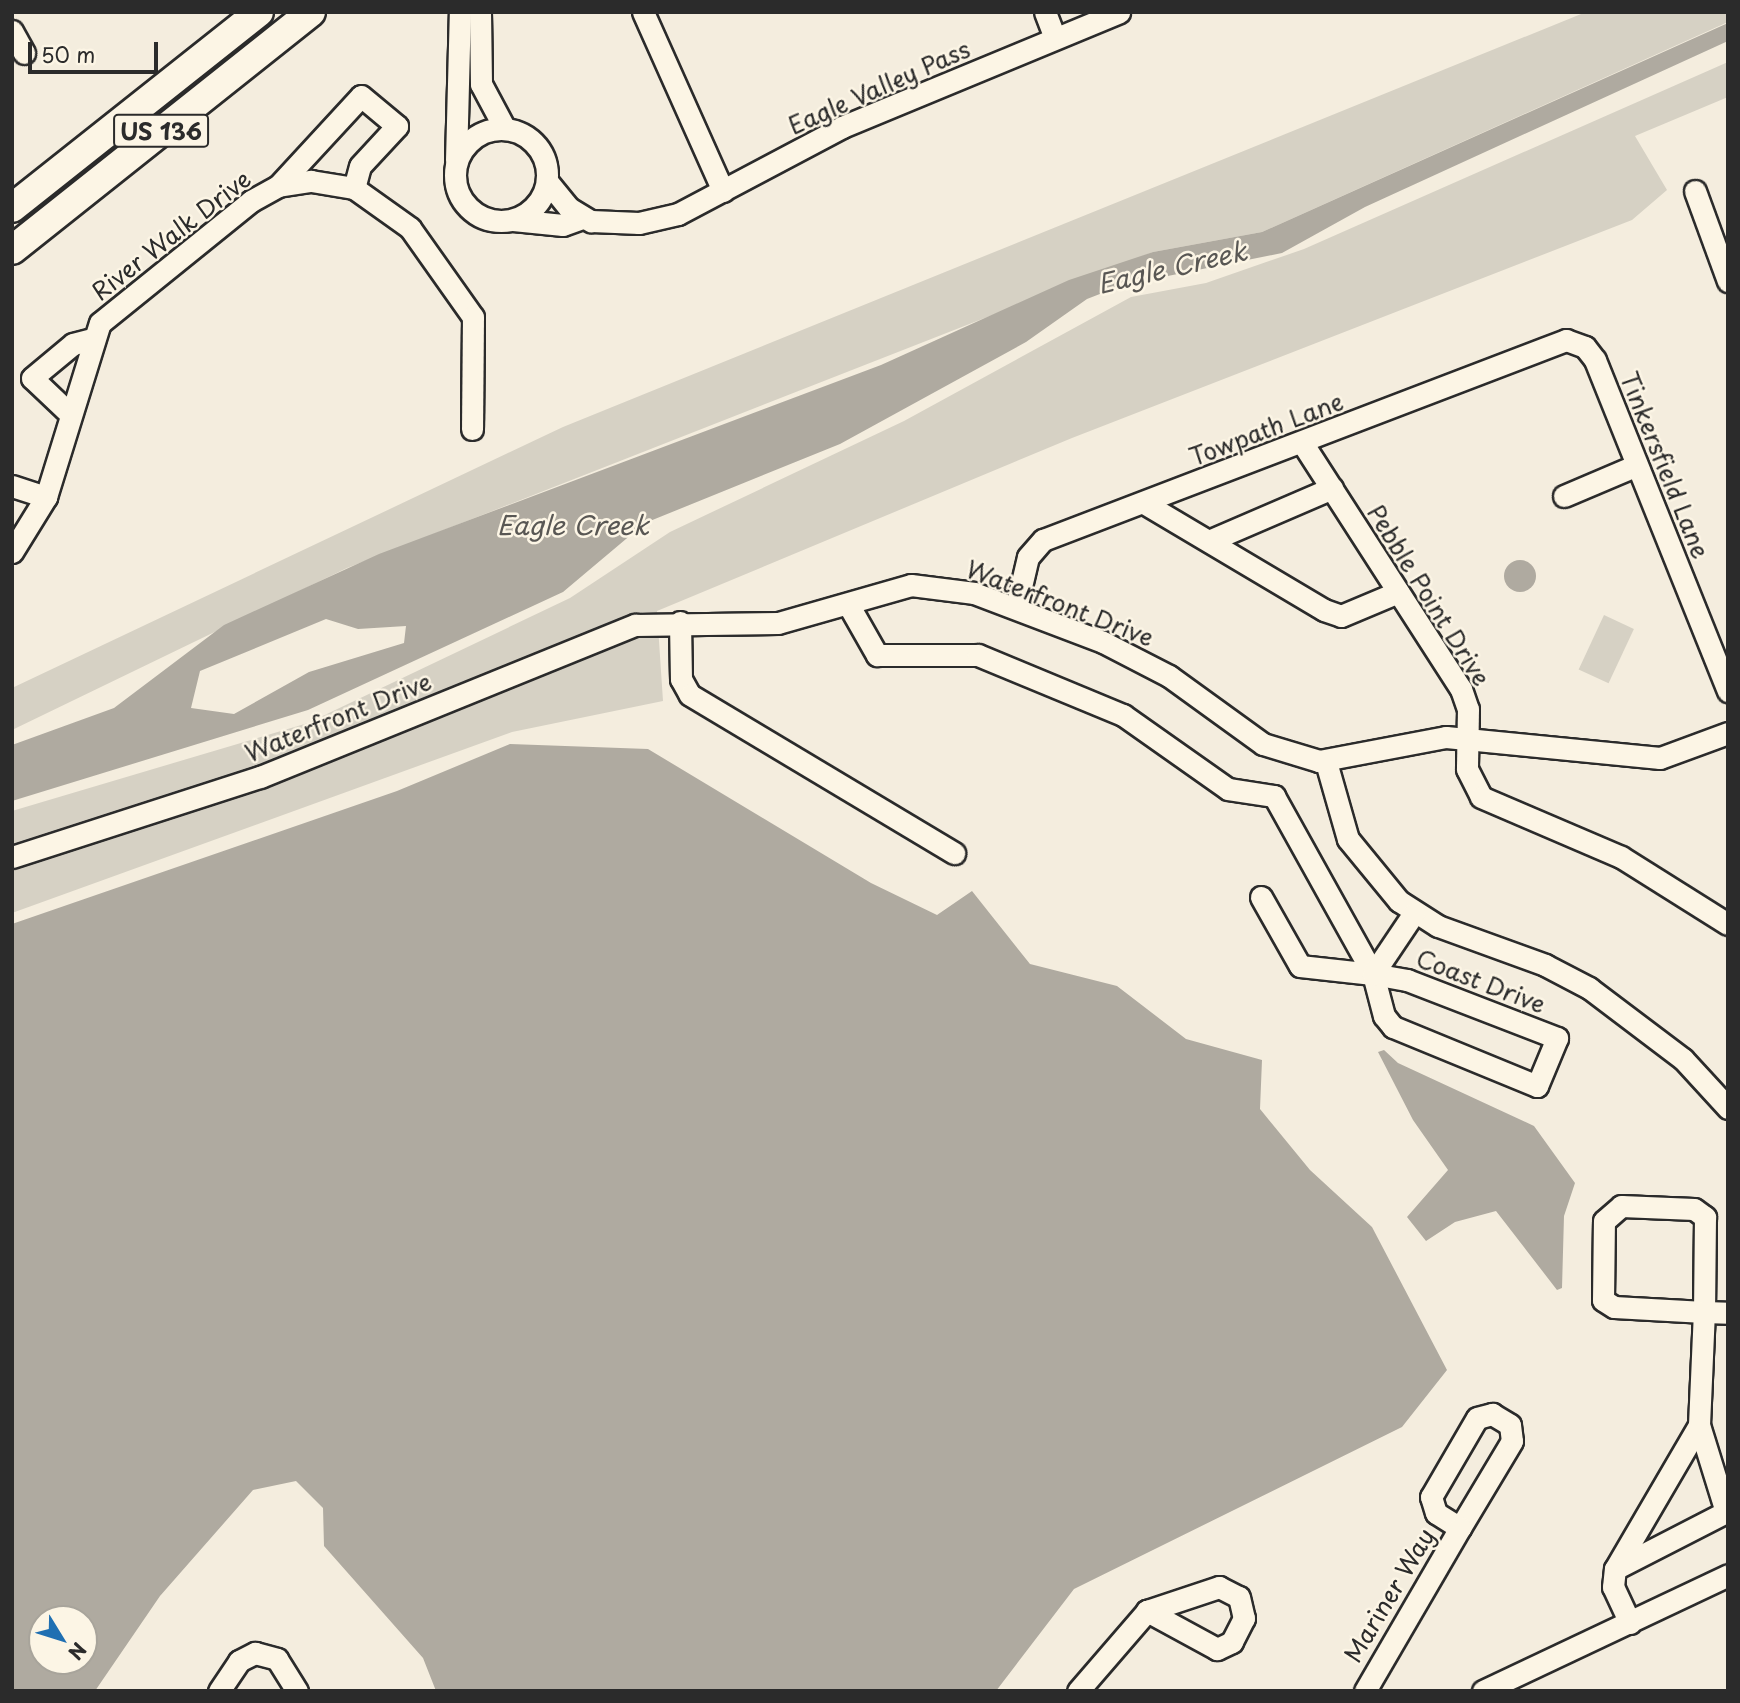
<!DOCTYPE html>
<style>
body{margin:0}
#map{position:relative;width:1740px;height:1703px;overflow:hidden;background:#f4edde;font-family:"Playpen Sans",sans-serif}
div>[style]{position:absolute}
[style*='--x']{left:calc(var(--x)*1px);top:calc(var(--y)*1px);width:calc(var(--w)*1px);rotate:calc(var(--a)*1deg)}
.green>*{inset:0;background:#d6d1c4;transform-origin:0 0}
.water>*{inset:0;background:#afaaa0}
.round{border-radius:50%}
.roads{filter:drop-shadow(2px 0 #2b2b2b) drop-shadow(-2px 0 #2b2b2b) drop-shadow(0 2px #2b2b2b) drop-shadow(0 -2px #2b2b2b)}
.minor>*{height:21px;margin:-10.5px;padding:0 10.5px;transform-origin:10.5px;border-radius:10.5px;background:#fcf5e5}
.minor>.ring{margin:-10.5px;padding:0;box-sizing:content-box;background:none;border:21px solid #fcf5e5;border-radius:50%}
.major>*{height:28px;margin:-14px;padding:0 14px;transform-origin:14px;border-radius:14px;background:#fcf5e5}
span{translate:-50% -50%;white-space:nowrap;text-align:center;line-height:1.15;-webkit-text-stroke:5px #fcf5e5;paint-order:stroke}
.shield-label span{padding:2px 5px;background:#fcf5e5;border:2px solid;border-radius:5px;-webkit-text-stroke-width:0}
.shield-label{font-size:23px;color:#2b2b2b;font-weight:700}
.street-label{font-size:24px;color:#2b2b2b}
.water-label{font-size:26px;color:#595754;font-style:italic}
.frame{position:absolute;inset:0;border:14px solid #2b2b2b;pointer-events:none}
.north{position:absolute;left:28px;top:1605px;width:70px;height:70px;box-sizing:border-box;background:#fcf5e5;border:2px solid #a8a49b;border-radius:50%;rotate:128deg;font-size:19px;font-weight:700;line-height:28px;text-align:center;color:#2b2b2b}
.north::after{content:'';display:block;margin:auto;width:24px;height:32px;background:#1f6fb2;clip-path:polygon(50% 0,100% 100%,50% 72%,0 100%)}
.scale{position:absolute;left:28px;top:42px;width:130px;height:32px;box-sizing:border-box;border:4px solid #2b2b2b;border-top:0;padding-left:9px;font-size:21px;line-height:24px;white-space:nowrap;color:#2b2b2b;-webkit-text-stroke:5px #fcf5e5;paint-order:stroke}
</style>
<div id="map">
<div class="green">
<i style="clip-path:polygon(1586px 12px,1728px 12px,1728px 22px,1262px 232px,1153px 252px,347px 568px,12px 730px,12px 688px,563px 427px)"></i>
<i style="clip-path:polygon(1728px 62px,1728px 97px,1635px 136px,1667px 190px,1632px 220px,1072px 438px,657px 611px,663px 701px,512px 732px,12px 913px,12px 811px,308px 723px,570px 598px,670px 532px,904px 421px,1131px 297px,1206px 283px,1304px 249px)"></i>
<i style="left:1604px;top:615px;width:33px;height:60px;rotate:25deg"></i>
</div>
<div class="water">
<i style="clip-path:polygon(evenodd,1728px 23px,1728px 41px,1365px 207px,1282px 253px,1123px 285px,1087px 299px,1026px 342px,840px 444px,645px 523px,563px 592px,308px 710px,12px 801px,12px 745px,114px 708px,224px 625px,379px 554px,881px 365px,1069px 280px,1153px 252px,1262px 232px,1728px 23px,326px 619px,358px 629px,406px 626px,404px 643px,309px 672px,234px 714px,191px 708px,200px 671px,326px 619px)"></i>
<i class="round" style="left:1504px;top:560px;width:32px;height:32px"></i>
<i style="clip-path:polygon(evenodd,510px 744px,648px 749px,871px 883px,937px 915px,972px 891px,1030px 964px,1117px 986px,1186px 1039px,1262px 1060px,1260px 1109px,1310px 1170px,1372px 1227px,1447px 1370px,1402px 1427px,1074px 1589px,996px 1691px,436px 1691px,423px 1658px,324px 1546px,323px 1508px,296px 1481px,253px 1490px,160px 1596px,95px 1691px,12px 1691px,12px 924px,397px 791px,510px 744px,84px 1619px,84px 1661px,42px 1661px,42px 1619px,84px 1619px)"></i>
<i style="clip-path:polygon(1384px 1050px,1398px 1063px,1534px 1126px,1575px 1183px,1564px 1216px,1562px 1288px,1557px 1290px,1496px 1211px,1455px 1222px,1426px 1241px,1407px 1217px,1448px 1170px,1413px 1120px,1378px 1052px)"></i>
</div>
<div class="roads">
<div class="minor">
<i style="--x:480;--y:12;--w:72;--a:89.2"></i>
<i style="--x:481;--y:84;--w:51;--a:61.9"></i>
<i style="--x:643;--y:12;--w:196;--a:65.9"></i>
<i style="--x:1045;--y:12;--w:28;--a:69"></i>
<i style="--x:12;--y:31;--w:25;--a:61"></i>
<i class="ring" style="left:455px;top:129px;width:71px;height:71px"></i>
<i style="--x:456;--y:160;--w:148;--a:-88.5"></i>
<i style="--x:547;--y:181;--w:35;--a:51"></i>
<i style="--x:569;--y:208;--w:26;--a:31"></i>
<i style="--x:591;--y:221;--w:48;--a:2.4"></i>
<i style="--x:639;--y:223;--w:40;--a:-13"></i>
<i style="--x:678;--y:214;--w:186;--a:-27.9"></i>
<i style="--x:842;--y:127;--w:300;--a:-22.5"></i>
<i style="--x:278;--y:186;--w:122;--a:-47.3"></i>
<i style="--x:361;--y:96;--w:47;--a:39.8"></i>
<i style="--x:397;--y:126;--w:54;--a:132.8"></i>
<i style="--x:360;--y:166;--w:23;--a:105"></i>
<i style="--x:1695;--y:191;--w:96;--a:69.9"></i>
<i style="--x:513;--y:220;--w:50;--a:5.7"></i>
<i style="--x:563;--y:225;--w:20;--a:-20"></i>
<i style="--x:70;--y:414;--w:52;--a:-136.5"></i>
<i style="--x:32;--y:378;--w:53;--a:-39.7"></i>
<i style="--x:73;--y:344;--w:20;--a:-15"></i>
<i style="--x:1303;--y:444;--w:292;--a:57.2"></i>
<i style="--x:1461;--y:689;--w:21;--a:71"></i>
<i style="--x:1468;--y:709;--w:60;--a:91"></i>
<i style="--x:1467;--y:769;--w:31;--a:63"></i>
<i style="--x:1481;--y:797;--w:152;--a:23.2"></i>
<i style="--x:1621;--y:857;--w:126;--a:32.1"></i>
<i style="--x:12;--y:486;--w:36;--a:18"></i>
<i style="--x:1564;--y:496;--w:79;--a:-23"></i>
<i style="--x:1144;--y:503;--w:209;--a:30.7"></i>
<i style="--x:1324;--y:610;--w:18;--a:19"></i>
<i style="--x:1341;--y:616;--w:62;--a:-22.8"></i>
<i style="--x:1209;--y:541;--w:134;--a:-23.3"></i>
<i style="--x:12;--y:552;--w:65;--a:-58.3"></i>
<i style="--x:46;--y:497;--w:182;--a:-72.8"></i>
<i style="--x:100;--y:323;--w:194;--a:-38.9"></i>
<i style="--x:251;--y:201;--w:31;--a:-29"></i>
<i style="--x:278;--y:186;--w:33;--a:-9"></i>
<i style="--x:311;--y:181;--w:44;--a:9.2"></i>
<i style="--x:354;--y:188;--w:69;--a:35.5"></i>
<i style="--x:410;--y:228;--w:109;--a:54.7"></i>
<i style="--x:473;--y:317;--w:112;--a:90.5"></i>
<i style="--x:848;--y:604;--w:59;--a:60.4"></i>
<i style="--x:877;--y:655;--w:101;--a:0"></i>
<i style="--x:978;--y:655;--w:157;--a:22.5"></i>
<i style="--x:1123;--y:715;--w:128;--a:35.2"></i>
<i style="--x:1228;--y:789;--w:47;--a:8.7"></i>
<i style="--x:1274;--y:796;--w:204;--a:60.9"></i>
<i style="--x:1016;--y:608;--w:52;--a:-76.8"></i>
<i style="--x:1028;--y:557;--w:23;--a:-49"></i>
<i style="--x:1043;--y:540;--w:560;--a:-20.93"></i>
<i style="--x:1566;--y:340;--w:20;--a:20"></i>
<i style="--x:1585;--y:347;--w:16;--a:52"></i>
<i style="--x:1595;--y:360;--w:357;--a:68.1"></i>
<i style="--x:680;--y:622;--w:57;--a:89"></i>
<i style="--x:681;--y:679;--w:18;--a:61"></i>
<i style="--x:690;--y:695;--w:308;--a:30.9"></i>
<i style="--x:1326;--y:762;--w:80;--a:74.1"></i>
<i style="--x:1348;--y:839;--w:80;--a:50.6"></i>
<i style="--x:1399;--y:901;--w:46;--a:32.7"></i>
<i style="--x:1438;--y:926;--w:114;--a:20"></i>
<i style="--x:1545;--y:965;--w:50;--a:27.6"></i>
<i style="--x:1589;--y:988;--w:118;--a:37.1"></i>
<i style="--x:1683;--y:1059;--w:67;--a:47.4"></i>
<i style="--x:12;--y:857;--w:261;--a:-17.9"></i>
<i style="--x:260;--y:777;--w:405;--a:-22.1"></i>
<i style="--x:635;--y:625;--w:143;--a:-0.8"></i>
<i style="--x:778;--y:623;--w:138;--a:-15.9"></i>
<i style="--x:911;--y:585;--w:64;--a:7.2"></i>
<i style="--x:974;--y:593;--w:138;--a:20.8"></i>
<i style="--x:1103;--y:642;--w:74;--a:27.3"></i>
<i style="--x:1169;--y:676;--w:116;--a:35.9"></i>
<i style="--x:1263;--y:744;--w:59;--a:16.9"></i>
<i style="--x:1319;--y:761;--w:129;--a:-10.7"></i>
<i style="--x:1446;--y:737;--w:215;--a:5.6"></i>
<i style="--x:1660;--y:758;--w:72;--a:-20.2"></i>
<i style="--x:1261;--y:897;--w:79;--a:60.5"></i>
<i style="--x:1300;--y:966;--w:73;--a:6.3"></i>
<i style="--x:1373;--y:974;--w:35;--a:10"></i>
<i style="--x:1407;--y:980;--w:161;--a:21.1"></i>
<i style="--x:1557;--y:1038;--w:52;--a:112.6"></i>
<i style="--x:1537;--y:1086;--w:156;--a:-157.7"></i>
<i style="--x:1393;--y:1027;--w:14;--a:-129"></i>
<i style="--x:1384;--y:1016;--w:43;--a:-104.7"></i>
<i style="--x:1373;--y:974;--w:73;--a:-56.1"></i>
<i style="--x:1621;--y:1206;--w:73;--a:2.4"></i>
<i style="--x:1694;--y:1209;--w:14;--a:36"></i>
<i style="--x:1705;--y:1217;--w:95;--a:90.6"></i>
<i style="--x:1704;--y:1312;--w:90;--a:-176.8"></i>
<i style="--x:1614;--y:1307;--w:13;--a:-148"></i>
<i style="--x:1603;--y:1300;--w:79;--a:-89.3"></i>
<i style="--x:1604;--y:1221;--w:23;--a:-41"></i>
<i style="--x:1492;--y:1414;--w:21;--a:31"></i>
<i style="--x:1510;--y:1425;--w:16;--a:83"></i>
<i style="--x:1512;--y:1441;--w:101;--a:120.9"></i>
<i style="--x:1460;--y:1528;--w:28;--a:-148"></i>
<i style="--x:1436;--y:1513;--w:17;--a:-107"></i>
<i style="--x:1431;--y:1497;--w:91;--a:-59.8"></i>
<i style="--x:1477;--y:1418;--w:16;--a:-15"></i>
<i style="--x:1615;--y:1569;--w:167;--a:-59.7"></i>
<i style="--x:1219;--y:1587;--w:22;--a:27"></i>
<i style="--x:1239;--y:1597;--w:22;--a:77"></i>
<i style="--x:1244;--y:1618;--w:27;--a:117"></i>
<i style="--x:1232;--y:1642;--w:17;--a:155"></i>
<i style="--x:1217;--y:1649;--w:80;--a:-151.5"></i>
<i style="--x:1147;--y:1611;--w:76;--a:-18.4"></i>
<i style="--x:1630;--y:1623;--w:40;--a:-115"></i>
<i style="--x:1613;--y:1587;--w:18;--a:-84"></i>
<i style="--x:1615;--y:1569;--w:125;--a:-27.2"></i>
<i style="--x:1726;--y:1512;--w:91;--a:-107.2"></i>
<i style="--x:1699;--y:1425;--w:113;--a:-87.5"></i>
<i style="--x:1704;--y:1312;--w:24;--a:2"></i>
<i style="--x:219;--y:1691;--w:36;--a:-56"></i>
<i style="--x:239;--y:1661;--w:18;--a:-27"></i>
<i style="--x:255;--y:1653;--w:23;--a:15"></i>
<i style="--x:277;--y:1659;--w:38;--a:58"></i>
<i style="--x:1078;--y:1691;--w:106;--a:-49.2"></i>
<i style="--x:1365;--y:1691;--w:189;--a:-59.8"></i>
<i style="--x:1483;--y:1691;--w:271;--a:-25.3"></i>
</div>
<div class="major">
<i style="--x:12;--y:208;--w:315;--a:-38.4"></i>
<i style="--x:12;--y:250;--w:382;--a:-38.5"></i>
</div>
</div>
<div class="shield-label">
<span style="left:161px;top:131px">US 136</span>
</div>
<div class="street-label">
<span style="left:879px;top:87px;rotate:-24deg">Eagle Valley Pass</span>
<span style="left:171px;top:235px;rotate:-38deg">River Walk Drive</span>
<span style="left:1266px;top:429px;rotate:-21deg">Towpath Lane</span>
<span style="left:1665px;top:465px;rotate:68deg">Tinkersfield Lane</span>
<span style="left:1429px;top:595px;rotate:58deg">Pebble Point Drive</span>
<span style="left:1060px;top:603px;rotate:21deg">Waterfront Drive</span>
<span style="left:338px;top:717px;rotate:-22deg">Waterfront Drive</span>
<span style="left:1481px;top:981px;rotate:21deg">Coast Drive</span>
<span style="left:1389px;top:1595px;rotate:-59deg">Mariner Way</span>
</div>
<div class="water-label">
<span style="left:1172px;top:267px;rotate:-13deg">Eagle Creek</span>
<span style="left:573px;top:525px">Eagle Creek</span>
</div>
<div class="frame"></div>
<div class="north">N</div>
<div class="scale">50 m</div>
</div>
